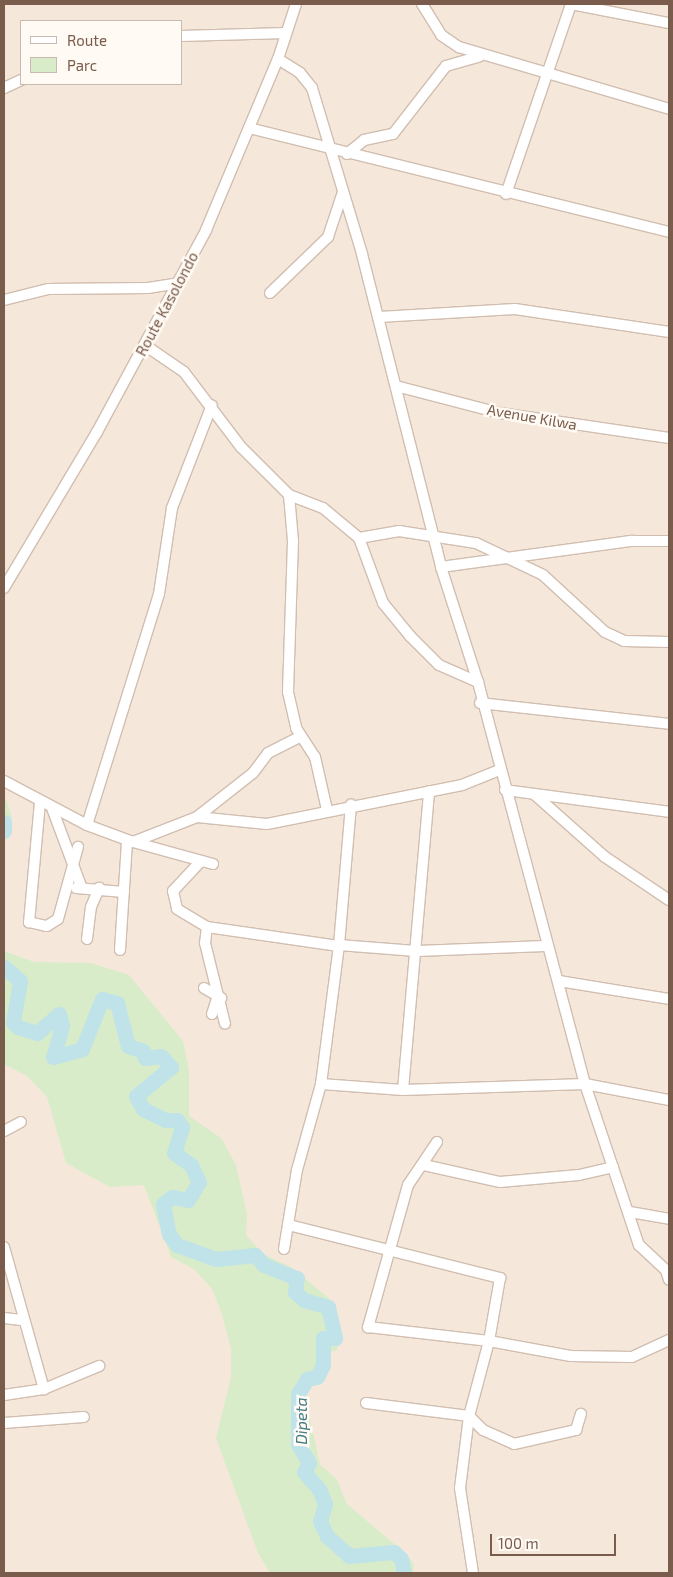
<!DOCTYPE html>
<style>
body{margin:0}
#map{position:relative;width:673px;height:1577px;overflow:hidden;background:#fdf6ec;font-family:"Exo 2",sans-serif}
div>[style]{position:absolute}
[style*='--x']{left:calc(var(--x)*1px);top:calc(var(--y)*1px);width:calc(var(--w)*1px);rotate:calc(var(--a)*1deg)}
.residential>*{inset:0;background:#f5e8da}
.green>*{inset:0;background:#d8ecc9}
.river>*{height:15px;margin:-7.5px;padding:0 7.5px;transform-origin:7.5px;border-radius:7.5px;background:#bfe3e8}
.roads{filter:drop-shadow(1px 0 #d1beb0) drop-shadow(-1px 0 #d1beb0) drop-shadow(0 1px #d1beb0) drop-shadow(0 -1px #d1beb0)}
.minor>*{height:10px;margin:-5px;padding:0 5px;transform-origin:5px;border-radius:5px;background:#fff}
span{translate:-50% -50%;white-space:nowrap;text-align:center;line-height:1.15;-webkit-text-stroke:5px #fffaf3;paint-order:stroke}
.street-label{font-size:15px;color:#7a5c4d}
.water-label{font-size:16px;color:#437c86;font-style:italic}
.frame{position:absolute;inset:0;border:5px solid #7a5c4d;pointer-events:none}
.legend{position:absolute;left:20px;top:20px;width:162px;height:65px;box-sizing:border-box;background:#fffaf3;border:1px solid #cabbb1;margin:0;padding:6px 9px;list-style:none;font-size:15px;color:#7a5c4d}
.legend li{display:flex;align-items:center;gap:10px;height:25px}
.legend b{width:25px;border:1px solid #cabbb1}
.scale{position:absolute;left:490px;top:1534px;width:126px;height:22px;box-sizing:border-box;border:2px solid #7a5c4d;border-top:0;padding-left:6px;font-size:15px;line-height:18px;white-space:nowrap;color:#7a5c4d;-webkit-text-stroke:4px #fffaf3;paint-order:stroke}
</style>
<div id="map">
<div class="residential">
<i style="clip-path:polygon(evenodd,4px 4px,669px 4px,669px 1573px,4px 1573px,4px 4px,21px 21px,181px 21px,181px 84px,21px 84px,21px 21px)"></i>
</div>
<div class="green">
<i style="clip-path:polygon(4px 794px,12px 817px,4px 847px)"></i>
<i style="clip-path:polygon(4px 951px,34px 962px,91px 963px,129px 975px,183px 1041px,189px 1070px,189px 1116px,221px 1138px,236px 1165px,247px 1214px,246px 1235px,263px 1254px,291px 1267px,331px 1300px,341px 1328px,337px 1350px,329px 1352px,328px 1370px,304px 1393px,320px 1464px,337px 1480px,347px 1504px,406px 1554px,414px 1564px,413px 1573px,270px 1573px,258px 1553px,216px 1438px,231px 1377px,231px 1349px,221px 1311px,212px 1289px,194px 1269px,171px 1257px,144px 1185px,110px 1187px,66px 1163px,47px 1097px,27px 1076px,4px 1064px)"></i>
</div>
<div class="river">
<i style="--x:4;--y:822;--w:9;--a:90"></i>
<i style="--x:4;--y:967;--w:21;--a:41"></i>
<i style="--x:20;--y:981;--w:42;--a:99.7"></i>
<i style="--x:13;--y:1022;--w:7;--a:45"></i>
<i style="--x:18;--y:1027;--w:20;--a:18"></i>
<i style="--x:37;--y:1033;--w:29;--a:-41"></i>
<i style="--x:59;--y:1014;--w:12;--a:76"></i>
<i style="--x:62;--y:1026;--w:32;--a:106"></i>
<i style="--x:53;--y:1057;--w:30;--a:-15"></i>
<i style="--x:82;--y:1049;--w:54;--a:-68.2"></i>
<i style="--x:102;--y:999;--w:16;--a:15"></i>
<i style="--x:117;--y:1003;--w:44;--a:75.7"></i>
<i style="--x:128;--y:1046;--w:16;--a:18"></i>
<i style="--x:143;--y:1051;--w:7;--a:74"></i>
<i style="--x:145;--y:1058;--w:16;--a:-7"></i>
<i style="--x:161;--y:1056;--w:15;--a:48"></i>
<i style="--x:171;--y:1067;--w:45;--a:140.4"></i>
<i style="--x:136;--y:1096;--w:15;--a:62"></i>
<i style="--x:143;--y:1109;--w:25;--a:26"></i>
<i style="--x:166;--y:1120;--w:11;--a:0"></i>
<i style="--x:177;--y:1120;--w:9;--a:54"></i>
<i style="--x:182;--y:1127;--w:27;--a:107"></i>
<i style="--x:174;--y:1153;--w:21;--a:35"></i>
<i style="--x:191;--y:1165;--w:19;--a:65"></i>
<i style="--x:199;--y:1182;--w:21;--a:121"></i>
<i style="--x:188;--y:1200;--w:16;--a:-169"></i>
<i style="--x:172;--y:1197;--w:11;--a:142"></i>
<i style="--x:163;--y:1204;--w:31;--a:79"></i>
<i style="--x:169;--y:1234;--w:14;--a:54"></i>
<i style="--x:177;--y:1245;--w:41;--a:19.7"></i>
<i style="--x:216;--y:1259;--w:39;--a:-6"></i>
<i style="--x:255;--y:1255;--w:13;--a:48"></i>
<i style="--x:264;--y:1265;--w:35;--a:22"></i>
<i style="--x:297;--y:1278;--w:14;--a:98"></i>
<i style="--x:295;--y:1292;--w:12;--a:42"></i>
<i style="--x:304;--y:1300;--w:25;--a:16"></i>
<i style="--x:328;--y:1307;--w:32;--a:77"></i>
<i style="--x:335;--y:1338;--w:12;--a:180"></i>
<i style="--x:323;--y:1338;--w:27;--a:90"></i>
<i style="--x:323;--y:1365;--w:13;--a:117"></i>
<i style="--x:317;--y:1377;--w:10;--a:169"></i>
<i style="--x:307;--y:1379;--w:17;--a:121"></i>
<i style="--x:298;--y:1394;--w:50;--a:90"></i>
<i style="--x:298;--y:1444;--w:22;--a:60"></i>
<i style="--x:309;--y:1463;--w:10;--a:119"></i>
<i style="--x:304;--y:1472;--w:23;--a:49"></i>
<i style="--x:319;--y:1489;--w:16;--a:68"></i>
<i style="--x:325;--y:1504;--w:18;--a:106"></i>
<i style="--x:320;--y:1521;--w:17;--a:65"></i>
<i style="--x:327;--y:1536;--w:30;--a:42"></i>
<i style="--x:349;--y:1556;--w:45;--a:-5.1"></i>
<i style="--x:394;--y:1552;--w:10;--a:45"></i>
<i style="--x:401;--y:1559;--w:14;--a:78"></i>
</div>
<div class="roads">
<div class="minor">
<i style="--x:422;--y:4;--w:36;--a:58"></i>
<i style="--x:441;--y:35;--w:22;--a:34"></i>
<i style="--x:459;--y:47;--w:219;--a:16.4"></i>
<i style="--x:181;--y:36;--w:105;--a:-1.6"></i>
<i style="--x:278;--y:59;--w:26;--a:32"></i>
<i style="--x:300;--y:73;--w:19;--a:51"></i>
<i style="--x:312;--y:88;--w:173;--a:73.2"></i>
<i style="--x:362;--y:254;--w:323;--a:75.8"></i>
<i style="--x:441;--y:567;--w:121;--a:72.2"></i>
<i style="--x:478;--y:682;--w:416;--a:75.1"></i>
<i style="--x:585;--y:1084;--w:170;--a:71.5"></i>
<i style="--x:639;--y:1245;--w:37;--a:43"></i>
<i style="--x:666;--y:1270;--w:10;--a:73"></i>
<i style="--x:4;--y:88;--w:19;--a:-25"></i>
<i style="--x:249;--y:128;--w:433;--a:13.9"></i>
<i style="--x:347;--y:154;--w:22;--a:-39"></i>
<i style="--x:364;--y:140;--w:30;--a:-12"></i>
<i style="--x:393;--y:134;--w:86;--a:-52.1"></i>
<i style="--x:446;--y:66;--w:35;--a:-16"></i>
<i style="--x:506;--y:194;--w:201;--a:-71.1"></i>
<i style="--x:571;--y:4;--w:100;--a:11"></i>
<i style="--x:270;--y:293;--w:81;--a:-44"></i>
<i style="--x:328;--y:237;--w:47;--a:-71.6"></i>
<i style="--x:4;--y:300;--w:45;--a:-14"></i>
<i style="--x:48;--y:289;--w:100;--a:-0.6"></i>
<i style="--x:148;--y:288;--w:31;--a:-9"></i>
<i style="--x:379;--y:317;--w:136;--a:-3.4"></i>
<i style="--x:515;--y:309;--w:156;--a:8.5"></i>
<i style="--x:146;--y:346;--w:46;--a:34.4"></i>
<i style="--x:184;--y:372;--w:94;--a:52.8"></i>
<i style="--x:241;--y:447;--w:68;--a:45"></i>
<i style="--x:289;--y:495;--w:36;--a:21"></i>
<i style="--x:323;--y:508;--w:47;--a:39.8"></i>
<i style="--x:359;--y:538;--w:69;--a:69.7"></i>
<i style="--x:383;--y:603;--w:43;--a:50.7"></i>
<i style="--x:410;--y:636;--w:41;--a:45"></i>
<i style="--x:439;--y:665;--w:43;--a:23.6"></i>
<i style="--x:396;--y:386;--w:107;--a:14.6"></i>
<i style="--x:500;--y:413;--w:171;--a:8.4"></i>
<i style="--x:289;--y:495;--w:46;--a:85"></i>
<i style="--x:293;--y:541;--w:151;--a:91.9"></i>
<i style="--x:288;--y:692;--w:37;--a:77"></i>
<i style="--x:296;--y:728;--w:35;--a:57"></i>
<i style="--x:315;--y:757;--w:54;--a:77.2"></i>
<i style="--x:359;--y:538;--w:41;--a:-9.9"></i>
<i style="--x:399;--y:531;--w:78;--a:8.9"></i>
<i style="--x:476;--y:543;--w:74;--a:25.5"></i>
<i style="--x:543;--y:575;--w:84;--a:42.6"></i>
<i style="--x:605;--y:632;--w:21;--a:25"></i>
<i style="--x:624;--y:641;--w:45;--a:1.3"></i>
<i style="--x:441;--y:567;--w:193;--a:-7.8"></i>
<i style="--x:632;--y:541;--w:37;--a:0"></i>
<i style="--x:4;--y:588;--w:182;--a:-59.2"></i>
<i style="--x:97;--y:432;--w:230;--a:-61.6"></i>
<i style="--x:206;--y:230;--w:186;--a:-67.2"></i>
<i style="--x:278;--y:59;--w:58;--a:-71.9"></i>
<i style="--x:480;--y:703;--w:190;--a:6.3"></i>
<i style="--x:4;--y:781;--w:94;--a:27.9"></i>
<i style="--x:87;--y:825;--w:49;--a:20.3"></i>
<i style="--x:133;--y:842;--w:69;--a:-21.3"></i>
<i style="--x:197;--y:817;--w:70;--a:5.7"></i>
<i style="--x:267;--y:824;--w:199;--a:-11.3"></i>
<i style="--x:462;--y:785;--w:40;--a:-22"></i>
<i style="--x:505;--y:790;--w:165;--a:7.6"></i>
<i style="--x:534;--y:794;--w:95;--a:41.6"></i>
<i style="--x:605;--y:857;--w:77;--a:33.9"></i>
<i style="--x:40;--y:802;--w:121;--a:95.2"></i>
<i style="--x:29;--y:922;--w:18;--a:13"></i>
<i style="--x:47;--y:926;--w:13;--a:-32"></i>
<i style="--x:58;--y:919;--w:75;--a:-74.5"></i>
<i style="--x:52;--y:808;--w:83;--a:69.6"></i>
<i style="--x:197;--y:817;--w:71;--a:-38.2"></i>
<i style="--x:253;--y:773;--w:25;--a:-53"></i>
<i style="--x:268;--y:753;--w:37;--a:-27"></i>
<i style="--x:87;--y:825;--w:242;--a:-72.7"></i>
<i style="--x:159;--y:594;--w:87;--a:-81.4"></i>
<i style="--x:172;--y:508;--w:110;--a:-68.8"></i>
<i style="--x:133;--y:842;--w:83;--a:15.4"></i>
<i style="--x:201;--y:861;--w:41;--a:133"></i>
<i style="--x:173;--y:891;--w:18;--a:77"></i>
<i style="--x:177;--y:909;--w:35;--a:31"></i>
<i style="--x:207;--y:927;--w:133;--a:8.2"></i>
<i style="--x:76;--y:888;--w:48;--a:4.8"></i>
<i style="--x:207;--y:927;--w:16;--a:97"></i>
<i style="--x:205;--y:943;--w:83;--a:76.1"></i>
<i style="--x:87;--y:939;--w:32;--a:-83"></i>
<i style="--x:91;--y:907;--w:21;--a:-67"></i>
<i style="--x:339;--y:945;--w:77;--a:4.5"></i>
<i style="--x:416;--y:951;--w:130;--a:-2.2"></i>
<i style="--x:120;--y:950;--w:108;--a:-86.3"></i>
<i style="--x:559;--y:981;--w:111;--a:9.3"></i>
<i style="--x:204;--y:988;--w:20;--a:30"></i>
<i style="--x:212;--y:1014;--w:19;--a:-72"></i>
<i style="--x:321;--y:1084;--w:82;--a:4.2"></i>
<i style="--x:403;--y:1090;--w:182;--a:-1.9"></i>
<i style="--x:585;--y:1084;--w:86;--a:10.8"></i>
<i style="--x:403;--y:1090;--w:300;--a:-85"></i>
<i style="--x:4;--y:1131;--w:19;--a:-28"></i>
<i style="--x:437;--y:1142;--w:52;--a:124"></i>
<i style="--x:408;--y:1185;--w:148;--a:105.7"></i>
<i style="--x:368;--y:1327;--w:122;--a:6.6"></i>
<i style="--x:489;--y:1341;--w:83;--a:10.4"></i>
<i style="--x:571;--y:1356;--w:61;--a:0.9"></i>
<i style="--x:632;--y:1357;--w:41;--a:-24.7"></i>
<i style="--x:424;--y:1165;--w:78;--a:12.6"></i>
<i style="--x:500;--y:1182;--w:79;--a:-5.1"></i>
<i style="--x:579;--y:1175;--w:35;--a:-13"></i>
<i style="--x:630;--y:1212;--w:40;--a:10"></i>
<i style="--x:289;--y:1225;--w:218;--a:14.1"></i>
<i style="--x:500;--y:1278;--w:64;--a:99.9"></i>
<i style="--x:489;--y:1341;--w:78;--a:104.9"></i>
<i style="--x:469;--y:1416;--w:73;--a:97.1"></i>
<i style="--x:460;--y:1488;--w:86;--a:81.3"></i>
<i style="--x:4;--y:1247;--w:148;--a:74.3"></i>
<i style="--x:44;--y:1389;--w:60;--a:-22.7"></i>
<i style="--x:284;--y:1249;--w:80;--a:-80.7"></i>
<i style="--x:297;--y:1170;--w:89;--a:-74.4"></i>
<i style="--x:321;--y:1084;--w:140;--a:-82.6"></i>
<i style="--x:339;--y:945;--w:141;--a:-85.1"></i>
<i style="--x:4;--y:1318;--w:17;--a:7"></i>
<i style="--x:4;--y:1395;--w:40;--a:-8.5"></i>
<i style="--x:366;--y:1403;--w:104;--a:7.2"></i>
<i style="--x:469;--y:1416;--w:20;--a:45"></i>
<i style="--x:483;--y:1430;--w:34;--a:24"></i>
<i style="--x:514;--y:1444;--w:64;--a:-12.7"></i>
<i style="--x:576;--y:1430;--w:17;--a:-73"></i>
<i style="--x:4;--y:1423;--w:80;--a:-4.3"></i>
</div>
</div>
<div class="street-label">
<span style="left:167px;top:304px;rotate:-62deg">Route Kasolondo</span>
<span style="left:532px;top:417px;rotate:10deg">Avenue Kilwa</span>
</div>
<div class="water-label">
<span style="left:301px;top:1421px;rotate:-90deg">Dipeta</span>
</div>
<div class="frame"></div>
<ul class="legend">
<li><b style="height:6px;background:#fff"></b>Route</li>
<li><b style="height:14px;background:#d8ecc9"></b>Parc</li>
</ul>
<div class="scale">100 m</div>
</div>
